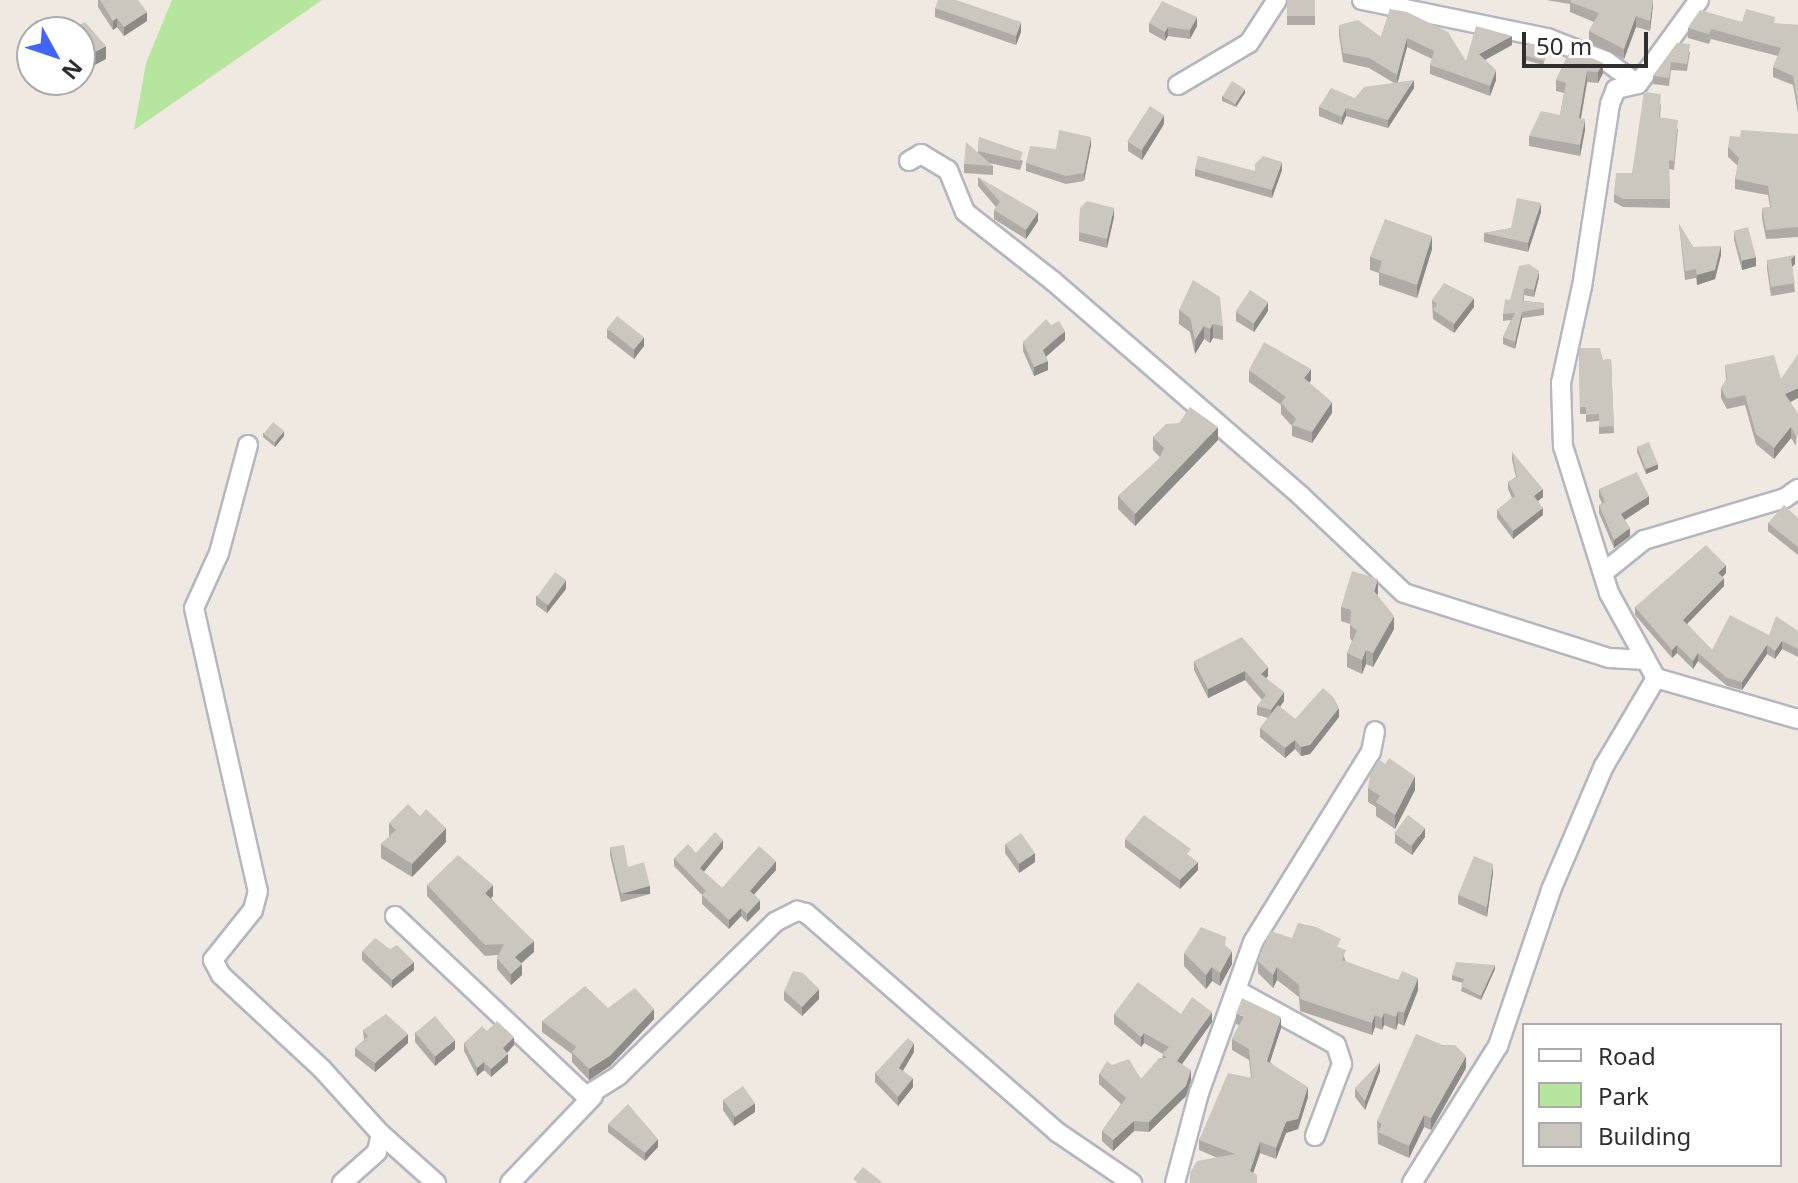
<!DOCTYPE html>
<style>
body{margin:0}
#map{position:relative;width:1798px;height:1183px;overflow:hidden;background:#efe9e1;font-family:"Noto Sans",sans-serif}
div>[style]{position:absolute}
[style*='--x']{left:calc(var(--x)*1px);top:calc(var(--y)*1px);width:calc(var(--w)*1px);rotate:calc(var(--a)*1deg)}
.green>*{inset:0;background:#b6e59e}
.roads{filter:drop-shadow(2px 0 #b4b7c1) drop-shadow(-2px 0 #b4b7c1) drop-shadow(0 2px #b4b7c1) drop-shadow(0 -2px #b4b7c1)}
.minor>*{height:18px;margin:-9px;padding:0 9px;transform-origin:9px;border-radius:9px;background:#fff}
.wall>*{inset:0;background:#afaba4;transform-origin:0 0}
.shaded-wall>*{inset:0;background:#8e8b86;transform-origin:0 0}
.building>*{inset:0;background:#cbc7bf;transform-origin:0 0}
span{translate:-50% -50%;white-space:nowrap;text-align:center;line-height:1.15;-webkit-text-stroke:6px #fff;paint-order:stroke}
.legend{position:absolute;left:1522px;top:1023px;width:260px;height:144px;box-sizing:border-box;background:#fff;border:2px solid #ababab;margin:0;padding:10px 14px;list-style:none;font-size:24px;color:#2e2e2e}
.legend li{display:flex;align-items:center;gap:16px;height:40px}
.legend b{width:40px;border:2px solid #ababab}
.north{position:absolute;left:16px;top:16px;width:80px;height:80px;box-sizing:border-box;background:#fff;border:2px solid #ababab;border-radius:50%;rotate:130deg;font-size:22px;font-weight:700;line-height:32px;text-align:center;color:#2e2e2e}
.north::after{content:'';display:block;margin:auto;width:28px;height:36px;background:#4264fb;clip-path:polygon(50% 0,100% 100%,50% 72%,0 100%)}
.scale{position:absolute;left:1522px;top:32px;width:126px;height:36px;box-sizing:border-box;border:4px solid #2e2e2e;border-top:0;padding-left:10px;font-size:24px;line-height:28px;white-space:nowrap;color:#2e2e2e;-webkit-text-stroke:6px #fff;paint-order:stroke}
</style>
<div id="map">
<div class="green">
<i style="clip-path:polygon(172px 0,322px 0,134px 130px,146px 63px)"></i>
</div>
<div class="roads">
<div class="minor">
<i style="--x:1362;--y:0;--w:189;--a:11.6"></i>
<i style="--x:1547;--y:38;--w:63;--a:21.3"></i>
<i style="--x:1606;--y:61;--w:39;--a:36"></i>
<i style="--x:1699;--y:0;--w:104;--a:126"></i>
<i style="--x:1638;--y:84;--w:23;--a:167"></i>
<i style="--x:1616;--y:89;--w:16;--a:112"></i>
<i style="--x:1610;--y:104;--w:184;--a:98.7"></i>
<i style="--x:1582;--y:286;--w:99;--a:102.2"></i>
<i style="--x:1561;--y:383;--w:63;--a:88.2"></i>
<i style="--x:1563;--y:446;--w:154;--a:72.6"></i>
<i style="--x:1609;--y:593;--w:97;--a:61.1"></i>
<i style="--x:1656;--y:678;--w:148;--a:16.1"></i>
<i style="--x:1178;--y:85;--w:82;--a:-30.6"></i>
<i style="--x:1249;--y:43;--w:51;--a:-56.9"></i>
<i style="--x:909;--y:161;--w:14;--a:-30"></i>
<i style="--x:921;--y:154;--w:31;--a:31"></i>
<i style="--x:948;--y:170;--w:45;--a:68"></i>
<i style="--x:965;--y:212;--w:112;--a:38.1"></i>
<i style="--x:1053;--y:281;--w:328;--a:40.9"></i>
<i style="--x:1301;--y:496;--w:141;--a:43.3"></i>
<i style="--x:1404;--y:593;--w:215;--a:17.6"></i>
<i style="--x:1609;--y:658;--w:37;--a:3"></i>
<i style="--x:248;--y:445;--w:112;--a:105"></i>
<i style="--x:219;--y:553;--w:60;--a:114.4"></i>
<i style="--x:194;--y:608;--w:290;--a:77.3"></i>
<i style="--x:258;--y:891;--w:20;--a:105"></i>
<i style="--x:253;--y:910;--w:64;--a:128.7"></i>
<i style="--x:213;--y:960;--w:17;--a:62"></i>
<i style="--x:221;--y:975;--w:138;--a:42.9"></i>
<i style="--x:322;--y:1069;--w:88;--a:47.8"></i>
<i style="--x:381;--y:1134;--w:18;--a:103"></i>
<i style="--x:377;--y:1152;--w:47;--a:138.5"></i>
<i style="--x:1603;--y:573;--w:53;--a:-38.8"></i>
<i style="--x:1644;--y:540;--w:147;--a:-16.6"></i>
<i style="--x:1785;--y:498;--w:16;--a:-35"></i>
<i style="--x:395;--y:916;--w:262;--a:43.3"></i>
<i style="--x:586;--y:1096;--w:39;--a:-32"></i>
<i style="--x:619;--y:1075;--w:219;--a:-44.4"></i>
<i style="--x:775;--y:922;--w:25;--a:-27"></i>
<i style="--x:797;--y:911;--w:9;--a:13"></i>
<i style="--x:806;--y:913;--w:333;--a:41.1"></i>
<i style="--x:1057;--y:1132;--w:91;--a:34.2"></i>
<i style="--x:1236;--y:990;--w:114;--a:28.8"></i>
<i style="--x:1336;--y:1045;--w:20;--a:72"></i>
<i style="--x:1342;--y:1064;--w:77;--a:110.6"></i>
<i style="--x:381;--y:1134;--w:74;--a:41.7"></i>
<i style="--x:510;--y:1183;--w:120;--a:-46.3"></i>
<i style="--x:1175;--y:1183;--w:93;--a:-75.1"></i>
<i style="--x:1199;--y:1093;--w:160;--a:-70.3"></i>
<i style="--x:1253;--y:942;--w:224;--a:-58.2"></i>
<i style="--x:1371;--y:752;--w:21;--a:-79"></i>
<i style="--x:1412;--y:1183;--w:162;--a:-57.9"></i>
<i style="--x:1498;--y:1046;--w:165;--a:-71.2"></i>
<i style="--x:1551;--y:890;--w:135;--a:-66.9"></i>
<i style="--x:1604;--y:766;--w:102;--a:-59.4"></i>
</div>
</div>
<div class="wall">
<i style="clip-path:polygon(98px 0,138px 0,147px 21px,124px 36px,117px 27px,113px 30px,98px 7px)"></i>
<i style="left:1287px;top:0;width:28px;height:25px"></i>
<i style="clip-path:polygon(1546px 0,1653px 0,1650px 31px,1636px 27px,1624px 59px,1589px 42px,1589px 31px,1594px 22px,1570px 12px,1570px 4px)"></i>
<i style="clip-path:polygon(935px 8px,1021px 32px,1016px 45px,935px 17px)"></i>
<i style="clip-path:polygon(1390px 9px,1466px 61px,1512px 45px,1485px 60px,1496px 80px,1490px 96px,1430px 74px,1430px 65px,1432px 59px,1407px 47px,1398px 82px,1414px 88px,1388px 128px,1346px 116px,1342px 125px,1319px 116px,1319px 107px,1355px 98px,1394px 83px,1369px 68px,1343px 62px,1339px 34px,1339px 25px,1381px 37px)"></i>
<i style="clip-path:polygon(1742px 22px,1798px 25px,1798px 113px,1793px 85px,1773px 77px,1773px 67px,1778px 56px,1711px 39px,1709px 44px,1688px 38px,1688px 28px)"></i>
<i style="clip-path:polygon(1149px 23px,1197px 26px,1190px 39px,1168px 36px,1165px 41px,1149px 32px)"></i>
<i style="clip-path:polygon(1677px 43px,1690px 52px,1687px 71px,1671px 70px,1669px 86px,1653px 84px,1653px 76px)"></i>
<i style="clip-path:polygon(1571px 49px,1603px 73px,1598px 83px,1587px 82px,1581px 118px,1585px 130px,1580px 156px,1529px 146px,1529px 136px,1560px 115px,1564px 93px,1556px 91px,1556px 80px)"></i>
<i style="clip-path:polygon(1547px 53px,1543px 65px,1525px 60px,1525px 56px)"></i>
<i style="clip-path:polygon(1245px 93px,1236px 107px,1222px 101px,1222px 96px)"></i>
<i style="clip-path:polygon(1661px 103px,1660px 118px,1678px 129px,1674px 170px,1669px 169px,1670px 208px,1623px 207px,1614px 202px,1614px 194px,1632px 173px)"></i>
<i style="clip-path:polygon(1164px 124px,1142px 160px,1128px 151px,1128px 142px)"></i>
<i style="clip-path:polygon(1798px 134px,1798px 237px,1766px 239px,1762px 218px,1762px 208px,1770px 207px,1768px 195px,1735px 189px,1735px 179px,1738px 166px,1728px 157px,1728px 147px,1740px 137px)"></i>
<i style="clip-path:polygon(979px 137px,1023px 161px,1020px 170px,989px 163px,993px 166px,993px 175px,964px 173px,964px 164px,978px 153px)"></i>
<i style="clip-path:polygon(1091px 145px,1084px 181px,1066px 184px,1026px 171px,1026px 163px,1056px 149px)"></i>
<i style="clip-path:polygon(1195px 169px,1255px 171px,1282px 170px,1272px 198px,1195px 176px)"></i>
<i style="clip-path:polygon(978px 177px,1038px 221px,1026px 239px,994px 219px,994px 210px,996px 207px,978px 186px)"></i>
<i style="clip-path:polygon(1080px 208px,1114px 217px,1107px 248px,1079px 241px)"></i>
<i style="clip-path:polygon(1541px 212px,1528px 252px,1484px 242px,1484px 233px,1511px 228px)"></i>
<i style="clip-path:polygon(1679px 224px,1693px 247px,1721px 255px,1715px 279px,1697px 285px,1696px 278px,1685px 280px)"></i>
<i style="clip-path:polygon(1734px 231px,1756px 266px,1742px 270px,1734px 240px)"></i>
<i style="clip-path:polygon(1432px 249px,1417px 298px,1379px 285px,1379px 273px,1370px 270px,1370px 257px)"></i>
<i style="clip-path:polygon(1767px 260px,1795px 264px,1792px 267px,1795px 292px,1771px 296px,1767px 269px)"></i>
<i style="clip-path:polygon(1539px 277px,1534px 297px,1524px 295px,1524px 301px,1544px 303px,1544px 315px,1522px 318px,1515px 349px,1503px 344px,1503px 337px,1511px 320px,1503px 321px,1503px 314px,1510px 300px)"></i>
<i style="clip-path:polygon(1432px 300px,1474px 307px,1454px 333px,1433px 319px)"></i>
<i style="clip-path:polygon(1179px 310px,1223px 326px,1223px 340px,1213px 338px,1210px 343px,1204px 339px,1195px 354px,1190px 332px,1179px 324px)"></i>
<i style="clip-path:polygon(1268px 311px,1254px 332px,1236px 321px,1236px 312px)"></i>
<i style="clip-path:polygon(1051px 325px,1065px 340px,1046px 357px,1048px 370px,1034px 376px,1023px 351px,1023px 342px)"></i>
<i style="clip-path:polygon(607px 329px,644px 346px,634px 359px,607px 338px)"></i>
<i style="clip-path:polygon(1579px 348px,1603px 360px,1611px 359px,1614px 433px,1599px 434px,1599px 421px,1586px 422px,1586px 414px,1580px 414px)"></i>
<i style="clip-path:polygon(1725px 365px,1781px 379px,1790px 402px,1798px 414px,1796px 446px,1791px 438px,1774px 459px,1756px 444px,1745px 405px,1727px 409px,1721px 398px,1721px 388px,1726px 380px)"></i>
<i style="clip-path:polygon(1249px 370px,1311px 380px,1309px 383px,1332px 413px,1312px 443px,1292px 436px,1292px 426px,1281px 414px,1281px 405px,1249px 382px)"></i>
<i style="clip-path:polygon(1179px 423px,1218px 440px,1135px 526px,1118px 509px,1118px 496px,1159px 459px,1160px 457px,1153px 450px,1153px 437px)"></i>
<i style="clip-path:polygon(263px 433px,284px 436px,275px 447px,263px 437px)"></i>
<i style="clip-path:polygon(1637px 447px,1658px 469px,1646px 474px,1637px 452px)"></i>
<i style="clip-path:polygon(1512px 452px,1543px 497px,1538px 501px,1543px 515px,1513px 539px,1497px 518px,1497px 510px,1512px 498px,1508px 489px,1508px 482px,1516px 477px,1512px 460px)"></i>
<i style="clip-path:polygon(1599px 489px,1649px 504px,1625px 520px,1630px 536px,1614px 548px,1599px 513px,1599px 505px,1602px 503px,1599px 497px)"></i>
<i style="clip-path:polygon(1798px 518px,1798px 555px,1768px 531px,1768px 523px)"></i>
<i style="clip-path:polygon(1726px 573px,1722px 577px,1724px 586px,1687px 624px,1712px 650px,1769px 635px,1798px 631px,1798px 657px,1782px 649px,1775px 659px,1767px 654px,1742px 690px,1727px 686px,1698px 661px,1693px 669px,1677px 653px,1672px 658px,1635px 615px,1635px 607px)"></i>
<i style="clip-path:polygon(566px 589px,547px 613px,536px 605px,536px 596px)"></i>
<i style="clip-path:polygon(1378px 593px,1377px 595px,1394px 629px,1373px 667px,1366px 664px,1362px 674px,1347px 667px,1347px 653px,1352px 641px,1350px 638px,1350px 624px,1341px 621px,1341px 607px)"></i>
<i style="clip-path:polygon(1194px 661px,1268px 676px,1266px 678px,1284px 701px,1280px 707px,1295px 719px,1339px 717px,1310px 754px,1301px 756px,1295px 749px,1285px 758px,1260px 737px,1260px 728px,1268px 718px,1257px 715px,1257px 706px,1262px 700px,1245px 680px,1208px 698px,1194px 670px)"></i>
<i style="clip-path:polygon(1368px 788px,1415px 790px,1395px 829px,1376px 816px,1376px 807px,1368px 802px)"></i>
<i style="clip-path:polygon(389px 823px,446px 842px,412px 877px,381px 858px,381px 844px,389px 837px)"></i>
<i style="clip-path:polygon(1395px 834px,1425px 837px,1412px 855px,1395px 843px)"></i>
<i style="clip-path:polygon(1125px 839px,1198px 870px,1180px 889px,1125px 847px)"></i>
<i style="clip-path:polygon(1005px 844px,1035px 862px,1019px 873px,1005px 853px)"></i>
<i style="clip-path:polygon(610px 847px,628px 867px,650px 894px,621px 902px,610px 855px)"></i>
<i style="clip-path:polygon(723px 848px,704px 872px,722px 888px,776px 870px,754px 894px,760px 909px,747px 922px,741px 916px,729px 929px,702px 904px,702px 895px,674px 866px,674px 858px)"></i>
<i style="clip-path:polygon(1493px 873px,1487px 917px,1458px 904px,1458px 895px)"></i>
<i style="clip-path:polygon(427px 885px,493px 896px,491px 898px,534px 952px,521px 964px,522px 975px,511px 985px,497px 969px,497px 958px,498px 955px,485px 956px,427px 896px)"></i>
<i style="clip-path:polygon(1292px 938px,1341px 948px,1346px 962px,1418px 990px,1404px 1026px,1398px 1023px,1396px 1030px,1384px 1025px,1382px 1030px,1375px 1027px,1372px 1035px,1300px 1011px,1299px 997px,1277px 980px,1273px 988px,1258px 973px,1258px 961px)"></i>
<i style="clip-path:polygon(1226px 946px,1232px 964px,1220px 986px,1212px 981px,1206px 989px,1184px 966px,1184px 953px)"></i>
<i style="clip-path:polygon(362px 951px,414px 970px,392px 988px,362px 960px)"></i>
<i style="clip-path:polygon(1495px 969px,1481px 1000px,1461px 991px,1463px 983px,1452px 980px,1452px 975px)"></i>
<i style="clip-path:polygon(784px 991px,819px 999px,802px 1016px,784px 1000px)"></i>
<i style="clip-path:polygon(608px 1008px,654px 1019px,610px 1066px,589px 1080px,572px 1062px,572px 1054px,542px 1032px,542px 1021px)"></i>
<i style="clip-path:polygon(1114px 1014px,1181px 1014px,1212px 1022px,1182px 1064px,1191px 1080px,1186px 1096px,1149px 1132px,1134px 1131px,1113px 1151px,1102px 1141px,1102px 1131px,1121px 1104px,1099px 1084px,1099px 1074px,1112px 1065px,1141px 1079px,1162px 1058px,1163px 1054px,1144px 1043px,1141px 1047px,1114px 1024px)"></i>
<i style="clip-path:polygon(1236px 1014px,1281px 1028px,1270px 1062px,1308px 1097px,1298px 1129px,1286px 1133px,1276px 1159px,1260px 1153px,1253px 1173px,1199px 1150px,1199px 1140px,1251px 1077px,1249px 1060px,1232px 1050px,1232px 1039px,1239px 1025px,1236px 1024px)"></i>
<i style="clip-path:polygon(363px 1030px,408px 1043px,375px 1072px,355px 1056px,355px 1048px,364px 1040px)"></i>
<i style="clip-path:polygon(487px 1031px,514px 1045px,507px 1053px,508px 1062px,491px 1077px,484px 1070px,477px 1076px,464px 1051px,464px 1043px)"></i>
<i style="clip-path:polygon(415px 1032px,455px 1049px,435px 1066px,415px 1042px)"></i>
<i style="clip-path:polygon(914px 1052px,903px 1071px,913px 1087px,898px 1106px,875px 1082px,875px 1073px)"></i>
<i style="clip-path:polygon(1466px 1068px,1431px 1130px,1424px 1127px,1409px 1158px,1378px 1144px,1377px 1121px)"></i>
<i style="clip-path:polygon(1380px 1071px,1365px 1110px,1355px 1097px,1355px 1088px)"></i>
<i style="clip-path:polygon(723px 1100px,755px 1112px,734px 1126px,723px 1110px)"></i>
<i style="clip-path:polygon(608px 1124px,658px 1147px,645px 1161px,608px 1132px)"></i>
</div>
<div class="shaded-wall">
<i style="clip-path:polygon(1653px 0,1653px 6px,1650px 31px,1650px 21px)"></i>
<i style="clip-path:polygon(147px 12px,147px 21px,124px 36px,124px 27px)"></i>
<i style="clip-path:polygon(1636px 16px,1636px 27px,1624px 59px,1624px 49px)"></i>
<i style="clip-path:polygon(1197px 17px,1197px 26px,1190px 39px,1190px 30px)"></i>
<i style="clip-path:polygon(117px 18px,117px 27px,113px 30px,113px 21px)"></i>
<i style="clip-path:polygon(1021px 22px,1021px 32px,1016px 45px,1016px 36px)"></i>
<i style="clip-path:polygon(1168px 27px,1168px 36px,1165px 41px,1165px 32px)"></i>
<i style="clip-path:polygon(1512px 36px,1512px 45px,1479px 63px,1479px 54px)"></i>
<i style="clip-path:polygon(1407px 38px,1407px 47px,1397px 84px,1397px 75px)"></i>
<i style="clip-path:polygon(106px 46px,106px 59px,80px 73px,80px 60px)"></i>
<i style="clip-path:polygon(1603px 63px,1603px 73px,1598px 83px,1598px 72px)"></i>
<i style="clip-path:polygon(1496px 70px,1496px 80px,1490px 96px,1490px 86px)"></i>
<i style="clip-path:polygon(1587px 71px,1587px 82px,1579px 129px,1579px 118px)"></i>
<i style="clip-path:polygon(1414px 80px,1414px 88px,1388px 128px,1388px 120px)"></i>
<i style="clip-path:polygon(1245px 89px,1245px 93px,1236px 107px,1236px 103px)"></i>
<i style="clip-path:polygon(1346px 108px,1346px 116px,1342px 125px,1342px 117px)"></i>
<i style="clip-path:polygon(1164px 115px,1164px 124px,1142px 160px,1142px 150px)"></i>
<i style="clip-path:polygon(1585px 119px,1585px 130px,1580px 156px,1580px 145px)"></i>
<i style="clip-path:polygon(1091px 137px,1091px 145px,1084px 181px,1084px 173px)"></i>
<i style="clip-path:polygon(1282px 162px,1282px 170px,1272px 198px,1272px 190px)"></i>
<i style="clip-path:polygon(1541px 203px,1541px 212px,1528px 252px,1528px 243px)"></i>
<i style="clip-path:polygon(1114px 208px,1114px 217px,1107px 248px,1107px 239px)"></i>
<i style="clip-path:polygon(1038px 212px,1038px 221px,1026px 239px,1026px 230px)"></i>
<i style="clip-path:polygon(1432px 236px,1432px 249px,1417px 298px,1417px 285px)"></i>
<i style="clip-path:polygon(1721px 246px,1721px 255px,1715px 279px,1697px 285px,1697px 275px)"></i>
<i style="clip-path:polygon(1795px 255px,1795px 264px,1791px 268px,1791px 259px)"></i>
<i style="clip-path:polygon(1756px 257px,1756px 266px,1742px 270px,1742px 261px)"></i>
<i style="clip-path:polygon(1539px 271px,1539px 277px,1534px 297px,1534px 290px)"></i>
<i style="clip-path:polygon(1474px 298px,1474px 307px,1454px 333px,1454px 324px)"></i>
<i style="clip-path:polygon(1268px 302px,1268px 311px,1254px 332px,1254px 323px)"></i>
<i style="clip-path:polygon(1522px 312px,1522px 318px,1515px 349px,1515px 342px)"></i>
<i style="clip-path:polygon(1213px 324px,1213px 338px,1210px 343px,1210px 329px)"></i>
<i style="clip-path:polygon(1204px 326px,1204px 339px,1195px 354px,1195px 340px)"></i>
<i style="clip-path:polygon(1065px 331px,1065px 340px,1043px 359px,1043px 350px)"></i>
<i style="clip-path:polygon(644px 337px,644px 346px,634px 359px,634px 350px)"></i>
<i style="clip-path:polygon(1048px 361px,1048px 370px,1034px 376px,1034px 367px)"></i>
<i style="clip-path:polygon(1311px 369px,1311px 380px,1304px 390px,1304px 378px)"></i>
<i style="clip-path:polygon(1798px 388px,1798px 398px,1785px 405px,1785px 394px)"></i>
<i style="clip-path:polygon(1332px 402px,1332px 413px,1312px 443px,1312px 432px)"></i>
<i style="clip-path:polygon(1218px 427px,1218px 440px,1135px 526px,1135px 514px)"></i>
<i style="clip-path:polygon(1791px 427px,1791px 438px,1774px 459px,1774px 448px)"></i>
<i style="clip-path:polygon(284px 431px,284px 436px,275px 447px,275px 443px)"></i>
<i style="clip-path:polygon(1658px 464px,1658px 469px,1646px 474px,1646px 469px)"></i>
<i style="clip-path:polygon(1543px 489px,1543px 497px,1534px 504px,1534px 496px)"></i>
<i style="clip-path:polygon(1649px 496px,1649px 504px,1621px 522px,1621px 514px)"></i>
<i style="clip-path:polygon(1543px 508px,1543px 515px,1513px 539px,1513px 531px)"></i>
<i style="clip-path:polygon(1630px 528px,1630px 536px,1614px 548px,1614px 540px)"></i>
<i style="clip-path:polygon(1726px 565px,1726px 573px,1718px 581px,1718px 573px)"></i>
<i style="clip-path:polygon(1724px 578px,1724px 586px,1683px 628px,1683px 620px)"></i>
<i style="clip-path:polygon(1378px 579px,1378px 593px,1374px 605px,1374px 591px)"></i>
<i style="clip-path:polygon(566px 580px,566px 589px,547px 613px,547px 604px)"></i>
<i style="clip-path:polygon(1394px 616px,1394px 629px,1373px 667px,1373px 653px)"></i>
<i style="clip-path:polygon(1782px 641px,1782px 649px,1775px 659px,1775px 651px)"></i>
<i style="clip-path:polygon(1677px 645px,1677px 653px,1672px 658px,1672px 650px)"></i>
<i style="clip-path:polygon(1767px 645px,1767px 654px,1742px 690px,1742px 682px)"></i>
<i style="clip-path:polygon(1366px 650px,1366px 664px,1362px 674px,1362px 660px)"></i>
<i style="clip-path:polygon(1698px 653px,1698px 661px,1693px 669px,1693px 661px)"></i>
<i style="clip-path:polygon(1268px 667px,1268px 676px,1261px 683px,1261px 674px)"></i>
<i style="clip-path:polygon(1245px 671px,1245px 680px,1208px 698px,1208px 689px)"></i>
<i style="clip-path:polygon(1284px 692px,1284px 701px,1271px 719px,1271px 710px)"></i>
<i style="clip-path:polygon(1339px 708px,1339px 717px,1310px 754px,1301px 756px,1301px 747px)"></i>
<i style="clip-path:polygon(1295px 740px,1295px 749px,1285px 758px,1285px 748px)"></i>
<i style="clip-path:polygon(1415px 776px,1415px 790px,1395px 829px,1395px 815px)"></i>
<i style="clip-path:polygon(446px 828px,446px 842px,412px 877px,412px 864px)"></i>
<i style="clip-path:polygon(1425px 828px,1425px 837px,1412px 855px,1412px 846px)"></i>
<i style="clip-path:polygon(723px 840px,723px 848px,700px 876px,700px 868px)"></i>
<i style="clip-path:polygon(1035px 853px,1035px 862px,1019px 873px,1019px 864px)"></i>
<i style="clip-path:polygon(776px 861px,776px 870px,750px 899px,750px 891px)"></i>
<i style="clip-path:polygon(1198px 862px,1198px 870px,1180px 889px,1180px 880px)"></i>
<i style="clip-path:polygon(1493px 864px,1493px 873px,1487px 917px,1487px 907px)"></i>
<i style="clip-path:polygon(493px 885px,493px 896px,485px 904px,485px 893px)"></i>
<i style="left:650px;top:886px;width:8px;height:30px;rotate:90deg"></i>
<i style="clip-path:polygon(760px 900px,760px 909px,747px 922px,747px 914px)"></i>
<i style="clip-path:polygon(741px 908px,741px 916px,729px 929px,729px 920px)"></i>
<i style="clip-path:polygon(534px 941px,534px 952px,515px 968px,515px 957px)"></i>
<i style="clip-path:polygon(1232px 951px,1232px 964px,1220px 986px,1220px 973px)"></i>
<i style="clip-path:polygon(414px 962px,414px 970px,392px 988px,392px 980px)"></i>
<i style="clip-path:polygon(522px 964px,522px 975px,511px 985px,511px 974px)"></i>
<i style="clip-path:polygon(1495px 965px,1495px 969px,1481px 1000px,1481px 996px)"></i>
<i style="clip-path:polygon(1212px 967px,1212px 981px,1206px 989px,1206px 975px)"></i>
<i style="clip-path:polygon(1277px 967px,1277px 980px,1273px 988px,1273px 975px)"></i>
<i style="clip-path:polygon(1418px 978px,1418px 990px,1404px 1026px,1404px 1013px)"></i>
<i style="clip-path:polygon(819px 989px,819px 999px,802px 1016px,802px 1007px)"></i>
<i style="clip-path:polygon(654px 1009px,654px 1019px,610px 1066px,589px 1080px,589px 1069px)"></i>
<i style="clip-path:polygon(1398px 1011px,1398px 1023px,1396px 1030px,1396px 1017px)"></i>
<i style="clip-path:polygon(1212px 1012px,1212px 1022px,1177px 1071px,1177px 1061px)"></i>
<i style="clip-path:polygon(1384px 1013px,1384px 1025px,1382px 1030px,1382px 1018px)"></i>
<i style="clip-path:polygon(1375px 1015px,1375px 1027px,1372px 1035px,1372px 1023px)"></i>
<i style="clip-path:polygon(1281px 1017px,1281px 1028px,1267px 1071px,1267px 1061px)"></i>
<i style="clip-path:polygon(1144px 1033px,1144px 1043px,1141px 1047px,1141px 1037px)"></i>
<i style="clip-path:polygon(408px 1034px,408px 1043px,375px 1072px,375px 1063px)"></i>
<i style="clip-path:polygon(514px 1037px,514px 1045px,503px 1057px,503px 1048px)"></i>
<i style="clip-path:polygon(455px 1040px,455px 1049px,435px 1066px,435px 1057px)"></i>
<i style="clip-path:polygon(914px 1043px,914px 1052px,899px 1077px,899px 1068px)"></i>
<i style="clip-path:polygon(508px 1054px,508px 1062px,491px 1077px,491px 1069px)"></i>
<i style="clip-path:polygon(1466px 1056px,1466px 1068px,1431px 1130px,1431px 1118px)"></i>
<i style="clip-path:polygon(484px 1062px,484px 1070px,477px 1076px,477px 1068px)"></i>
<i style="clip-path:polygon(1380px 1062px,1380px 1071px,1365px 1110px,1365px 1101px)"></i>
<i style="clip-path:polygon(1191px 1070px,1191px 1080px,1186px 1096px,1149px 1132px,1149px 1122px)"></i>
<i style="clip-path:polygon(913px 1078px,913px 1087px,898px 1106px,898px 1097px)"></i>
<i style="clip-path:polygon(1308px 1087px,1308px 1097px,1298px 1129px,1286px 1133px,1276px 1159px,1276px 1148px,1286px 1122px)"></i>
<i style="clip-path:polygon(755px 1103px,755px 1112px,734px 1126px,734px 1117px)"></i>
<i style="clip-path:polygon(1424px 1115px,1424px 1127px,1409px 1158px,1409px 1146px)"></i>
<i style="clip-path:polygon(1134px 1121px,1134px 1131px,1113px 1151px,1113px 1140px)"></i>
<i style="clip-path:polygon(658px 1139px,658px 1147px,645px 1161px,645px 1153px)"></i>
<i style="clip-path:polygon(1260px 1142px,1260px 1153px,1250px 1182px,1250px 1171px)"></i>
</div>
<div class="building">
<i style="clip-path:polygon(100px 0,138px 0,147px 12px,124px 27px,117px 18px,113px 21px)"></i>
<i style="clip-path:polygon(938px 0,956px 0,1021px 22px,1016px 36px,935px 8px)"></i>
<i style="left:1287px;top:0;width:28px;height:16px"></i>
<i style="clip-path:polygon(1571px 0,1653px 0,1650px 21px,1636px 16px,1624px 49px,1589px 31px,1599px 13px,1570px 2px)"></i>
<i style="clip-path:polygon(1162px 1px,1197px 17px,1190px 30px,1168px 27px,1165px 32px,1149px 23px)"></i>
<i style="clip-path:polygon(1390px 9px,1407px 12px,1448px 32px,1466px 61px,1476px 26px,1512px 36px,1479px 54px,1496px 70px,1490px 86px,1430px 65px,1434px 51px,1407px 38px,1397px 75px,1369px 58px,1343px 53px,1339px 25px,1358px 20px,1381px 37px)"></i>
<i style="clip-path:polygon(1746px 9px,1775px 17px,1774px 23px,1798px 25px,1798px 104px,1793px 76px,1773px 67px,1781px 48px,1711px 29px,1709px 34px,1688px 28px,1690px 24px,1700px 10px,1742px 22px)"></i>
<i style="clip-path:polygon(85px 22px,106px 46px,80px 60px,80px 32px,66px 32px)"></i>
<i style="left:1528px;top:43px;width:20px;height:13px;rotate:15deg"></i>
<i style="clip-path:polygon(1677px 43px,1690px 44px,1687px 64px,1671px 62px,1669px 78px,1653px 76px)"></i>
<i style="clip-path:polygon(1571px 49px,1603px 63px,1598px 72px,1587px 71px,1579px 118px,1585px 119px,1580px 145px,1529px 136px,1541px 111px,1560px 115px,1566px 83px,1556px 80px)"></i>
<i style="clip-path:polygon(1414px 80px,1388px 120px,1346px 108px,1342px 117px,1319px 107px,1331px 88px,1355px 98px,1364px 87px)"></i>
<i style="left:1232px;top:81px;width:15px;height:18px;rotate:32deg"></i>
<i style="clip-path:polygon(1644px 92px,1661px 94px,1659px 117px,1678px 120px,1674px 161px,1669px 160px,1670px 199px,1623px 199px,1614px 194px,1616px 173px,1632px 173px)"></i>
<i style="left:1150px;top:106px;width:17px;height:42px;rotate:33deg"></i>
<i style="clip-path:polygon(1059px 130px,1091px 137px,1084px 173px,1066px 176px,1026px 163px,1030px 146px,1056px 149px)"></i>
<i style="clip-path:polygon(1741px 130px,1798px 134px,1798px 227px,1766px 230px,1762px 208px,1771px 207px,1768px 186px,1735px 179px,1739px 158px,1728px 147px,1730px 136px,1740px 137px)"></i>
<i style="clip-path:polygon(979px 137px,1023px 152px,1020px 161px,978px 151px)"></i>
<i style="clip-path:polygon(966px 142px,993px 166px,964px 164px)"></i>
<i style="clip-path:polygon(1198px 156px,1255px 171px,1255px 164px,1263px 156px,1282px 162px,1272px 190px,1195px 169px)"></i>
<i style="clip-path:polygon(978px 177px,1038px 212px,1026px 230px,994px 210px,1000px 202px)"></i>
<i style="clip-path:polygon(1517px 198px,1541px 203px,1528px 243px,1484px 233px,1511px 228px)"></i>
<i style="clip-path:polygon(1087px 201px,1114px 208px,1107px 239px,1079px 232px,1080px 208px)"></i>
<i style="clip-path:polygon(1385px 219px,1432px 236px,1417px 285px,1379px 272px,1382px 261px,1370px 257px)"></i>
<i style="clip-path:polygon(1679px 224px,1693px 247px,1721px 246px,1715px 270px,1697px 275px,1696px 269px,1685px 271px)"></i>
<i style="left:1748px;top:227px;width:31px;height:15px;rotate:75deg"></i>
<i style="clip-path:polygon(1795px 255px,1791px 259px,1795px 283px,1771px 287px,1767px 260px)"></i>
<i style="clip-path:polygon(1529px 264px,1539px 271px,1534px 290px,1524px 288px,1523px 301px,1544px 303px,1544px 308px,1522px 312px,1515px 342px,1503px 337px,1515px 313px,1503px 314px,1505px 299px,1510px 300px,1519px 266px)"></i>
<i style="clip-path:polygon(1193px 280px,1220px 297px,1223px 326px,1213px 324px,1210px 329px,1204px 326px,1195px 340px,1190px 318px,1179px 310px)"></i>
<i style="clip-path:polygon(1444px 283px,1474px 298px,1454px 324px,1433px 310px,1437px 304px,1432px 300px)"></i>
<i style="left:1250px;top:290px;width:22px;height:26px;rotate:34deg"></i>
<i style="left:617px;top:316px;width:34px;height:16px;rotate:38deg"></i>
<i style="clip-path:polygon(1046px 319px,1051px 325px,1059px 321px,1065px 331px,1043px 350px,1048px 361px,1034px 367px,1023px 342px)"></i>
<i style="clip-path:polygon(1264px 342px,1311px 369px,1304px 378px,1332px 402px,1312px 432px,1292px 425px,1296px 419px,1281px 403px,1286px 397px,1249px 370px)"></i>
<i style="clip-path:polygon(1579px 348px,1600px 348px,1603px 360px,1611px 359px,1614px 426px,1599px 427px,1599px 414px,1586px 415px,1586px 407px,1580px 407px)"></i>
<i style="clip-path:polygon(1798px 354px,1798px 388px,1785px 394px,1798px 414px,1798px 435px,1796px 436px,1791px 427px,1774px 448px,1756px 434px,1745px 395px,1727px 399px,1721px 388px,1727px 378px,1725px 365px,1774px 355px,1781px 379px)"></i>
<i style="clip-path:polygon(1190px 407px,1218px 427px,1135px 514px,1118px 496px,1159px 459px,1164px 448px,1153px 437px,1166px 424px,1179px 423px)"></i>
<i style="left:273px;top:422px;width:14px;height:15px;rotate:39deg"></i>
<i style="left:1649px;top:442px;width:24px;height:13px;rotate:68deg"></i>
<i style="clip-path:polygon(1512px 452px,1543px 489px,1534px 496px,1543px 508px,1513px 531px,1497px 510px,1515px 496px,1508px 482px,1517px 477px)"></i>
<i style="clip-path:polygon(1637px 472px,1649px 496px,1621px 514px,1630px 528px,1614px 540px,1599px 505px,1605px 502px,1599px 489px)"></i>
<i style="clip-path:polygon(1784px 505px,1798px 518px,1798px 547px,1768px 523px)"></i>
<i style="clip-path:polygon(1706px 545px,1726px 565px,1718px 573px,1724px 578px,1683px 620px,1712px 650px,1730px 615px,1769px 635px,1776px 616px,1798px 631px,1798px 649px,1782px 641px,1775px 651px,1767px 645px,1742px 682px,1727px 678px,1698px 653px,1693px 661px,1677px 645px,1672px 650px,1635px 607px)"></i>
<i style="clip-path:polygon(1352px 571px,1378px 579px,1374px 591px,1394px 616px,1373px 653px,1366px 650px,1362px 660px,1347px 653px,1357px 631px,1350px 625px,1351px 610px,1341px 607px)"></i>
<i style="left:555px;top:572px;width:14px;height:31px;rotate:36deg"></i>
<i style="clip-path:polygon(1242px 637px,1268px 667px,1261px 674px,1284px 692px,1271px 710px,1257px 706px,1266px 695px,1245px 671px,1208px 689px,1194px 661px)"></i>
<i style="clip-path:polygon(1323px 688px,1334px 698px,1339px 708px,1310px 745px,1301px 747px,1295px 740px,1285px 748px,1260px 728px,1278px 705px,1295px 719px)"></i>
<i style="clip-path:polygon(1389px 758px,1415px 776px,1395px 815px,1376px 802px,1380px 796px,1368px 788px,1370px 775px,1380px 760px,1385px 764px)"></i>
<i style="clip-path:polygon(408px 804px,420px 816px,426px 809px,446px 828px,412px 864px,381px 844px,396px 830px,389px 823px)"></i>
<i style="clip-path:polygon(1144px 815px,1191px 849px,1187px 854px,1198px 862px,1180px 880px,1125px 839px)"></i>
<i style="left:1408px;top:815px;width:21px;height:23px;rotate:37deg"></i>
<i style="clip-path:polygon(715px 832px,723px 840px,700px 868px,722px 888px,759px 846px,776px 861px,750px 891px,760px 900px,747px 914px,741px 908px,729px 920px,702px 895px,706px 891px,674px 858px,688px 844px,696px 853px)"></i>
<i style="left:1021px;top:833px;width:24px;height:19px;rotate:55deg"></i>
<i style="clip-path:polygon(624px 845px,628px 867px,644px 862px,650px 886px,621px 894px,610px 847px)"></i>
<i style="clip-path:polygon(458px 855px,493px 885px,485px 893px,534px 941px,515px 957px,522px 964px,511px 974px,497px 958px,504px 944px,485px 945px,427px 885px)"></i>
<i style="clip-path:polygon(1474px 856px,1493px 864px,1487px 907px,1458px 895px)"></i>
<i style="clip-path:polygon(1298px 923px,1316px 927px,1341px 939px,1337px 947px,1346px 950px,1342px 960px,1398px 980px,1402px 971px,1418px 978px,1404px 1013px,1398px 1011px,1396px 1017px,1384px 1013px,1382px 1018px,1375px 1015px,1372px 1023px,1300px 999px,1299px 985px,1277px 967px,1273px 975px,1258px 961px,1270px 931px,1292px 938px)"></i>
<i style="clip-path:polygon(1201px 927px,1226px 937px,1225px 945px,1232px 951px,1220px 973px,1212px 967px,1206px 975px,1184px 953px)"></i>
<i style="clip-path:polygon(375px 938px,390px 949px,397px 945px,414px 962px,392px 980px,362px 951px)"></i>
<i style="clip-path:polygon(1456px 962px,1495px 965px,1481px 996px,1461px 986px,1464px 979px,1452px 975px)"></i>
<i style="clip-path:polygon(793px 971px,803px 973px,819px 989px,802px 1007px,784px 991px)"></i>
<i style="clip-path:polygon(1138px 982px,1181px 1014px,1192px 997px,1212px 1012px,1177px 1061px,1191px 1070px,1186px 1086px,1149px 1122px,1134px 1121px,1113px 1140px,1102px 1131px,1126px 1098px,1099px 1074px,1107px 1061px,1112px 1065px,1129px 1059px,1141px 1079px,1159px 1058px,1167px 1058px,1162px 1054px,1169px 1047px,1144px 1033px,1141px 1037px,1114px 1014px)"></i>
<i style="clip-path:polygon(585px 986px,608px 1008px,635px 988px,654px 1009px,610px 1056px,589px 1069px,572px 1052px,576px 1047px,542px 1021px)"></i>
<i style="clip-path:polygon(1242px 998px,1281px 1017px,1267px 1061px,1308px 1087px,1298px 1119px,1286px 1122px,1276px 1148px,1260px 1142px,1250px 1171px,1257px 1175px,1257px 1183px,1190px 1183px,1190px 1173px,1197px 1161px,1235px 1154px,1199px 1140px,1228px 1073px,1252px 1078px,1249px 1049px,1232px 1039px,1244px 1016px,1236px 1014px)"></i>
<i style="clip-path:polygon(386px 1014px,408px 1034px,375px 1063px,355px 1048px,368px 1036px,363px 1030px)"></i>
<i style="left:435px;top:1016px;width:31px;height:26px;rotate:50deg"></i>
<i style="clip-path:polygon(497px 1021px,514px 1037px,503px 1048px,508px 1054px,491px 1069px,484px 1062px,477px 1068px,464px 1043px,482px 1026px,487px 1031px)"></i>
<i style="clip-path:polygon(1416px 1034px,1443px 1045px,1455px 1045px,1466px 1056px,1431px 1118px,1424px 1115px,1409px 1146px,1378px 1132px,1382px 1124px,1377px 1121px)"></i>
<i style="clip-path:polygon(908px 1038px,914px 1043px,899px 1068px,913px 1078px,898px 1097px,875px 1073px)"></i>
<i style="clip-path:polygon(1380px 1062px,1365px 1101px,1355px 1088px)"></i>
<i style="left:743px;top:1086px;width:21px;height:24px;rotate:55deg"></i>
<i style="clip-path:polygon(628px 1104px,658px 1139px,645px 1153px,608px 1124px)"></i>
<i style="clip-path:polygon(863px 1167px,882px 1182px,881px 1183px,858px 1183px,853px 1179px)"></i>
</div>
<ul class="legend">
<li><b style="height:10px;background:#fff"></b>Road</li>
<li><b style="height:22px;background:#b6e59e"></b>Park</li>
<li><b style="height:22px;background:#cbc7bf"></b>Building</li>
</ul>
<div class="north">N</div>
<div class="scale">50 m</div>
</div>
